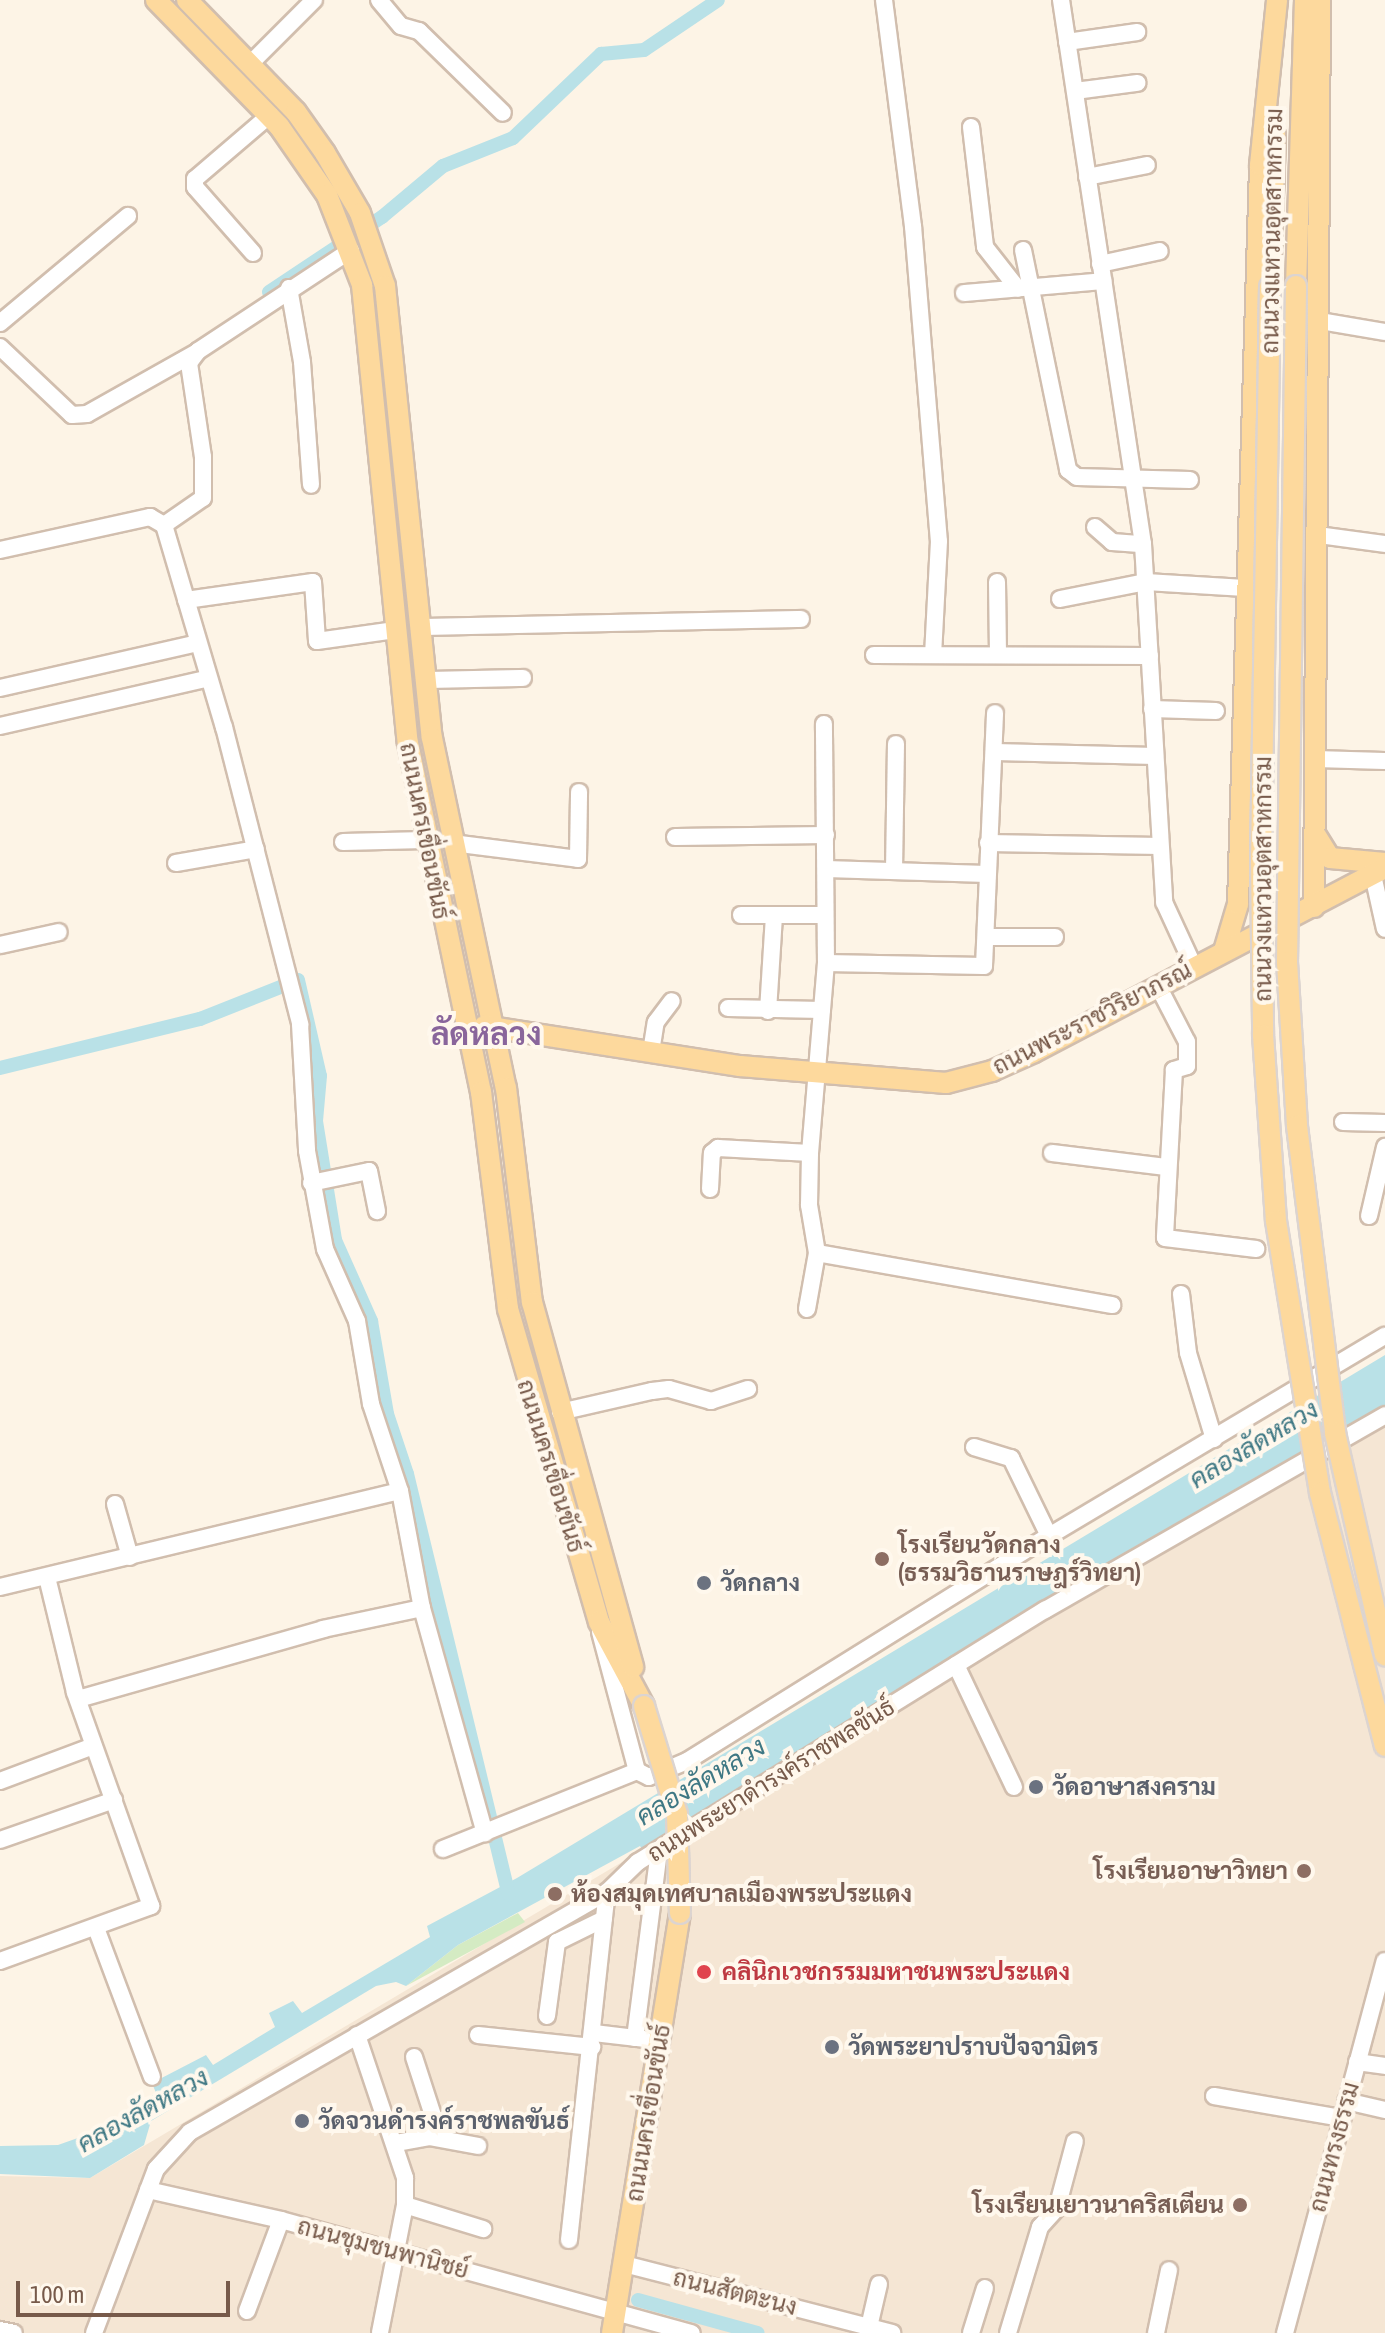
<!DOCTYPE html>
<meta charset="utf-8">
<style>
body{margin:0}
#map{position:relative;width:1385px;height:2333px;overflow:hidden;background:#fdf4e6;font-family:"Asap Condensed",Sarabun,sans-serif}
div>[style]{position:absolute}
[style*='--x']{left:calc(var(--x)*1px);top:calc(var(--y)*1px);width:calc(var(--w)*1px);rotate:calc(var(--a)*1deg)}
.residential>*{inset:0;background:#f5e6d4}
.green>*{inset:0;background:#d4ebc3}
.water>*{inset:0;background:#b9e1e7}
.canal>*{height:14px;margin:-7px;padding:0 7px;transform-origin:7px;border-radius:7px;background:#b9e1e7}
.roads{filter:drop-shadow(2px 0 #d1beae) drop-shadow(-2px 0 #d1beae) drop-shadow(0 2px #d1beae) drop-shadow(0 -2px #d1beae)}
.minor>*{height:16px;margin:-8px;padding:0 8px;transform-origin:8px;border-radius:8px;background:#fff}
.major>*{height:20px;margin:-10px;padding:0 10px;transform-origin:10px;border-radius:10px;background:#fdd99d}
.bridges{filter:drop-shadow(2px 0 #dcd4d0) drop-shadow(-2px 0 #dcd4d0) drop-shadow(0 2px #dcd4d0) drop-shadow(0 -2px #dcd4d0)}
.major-bridge>*{height:20px;margin:-10px;padding:0 10px;transform-origin:10px;border-radius:10px;background:#fdd99d}
.dots>*{width:22px;height:22px;translate:-50% -50%;box-sizing:border-box;border:4px solid #fff8ed;border-radius:50%}
span{translate:-50% -50%;white-space:nowrap;text-align:center;line-height:1.15;-webkit-text-stroke:8px #fff8ed;paint-order:stroke}
.street-label{font-size:24px;color:#775a4a}
.education-label{font-size:24px;color:#785e54;font-weight:700}
.left{translate:0 -50%;text-align:left}
.right{translate:-100% -50%;text-align:right}
.worship-label{font-size:24px;color:#5b616d;font-weight:700}
.health-label{font-size:24px;color:#be3a42;font-weight:700}
.water-label{font-size:26px;color:#3f7884;font-style:italic}
.district-label{font-size:32px;color:#89659b;font-weight:700}
.scale{position:absolute;left:16px;top:2281px;width:214px;height:36px;box-sizing:border-box;border:4px solid #775a4a;border-top:0;padding-left:10px;font-size:24px;line-height:28px;white-space:nowrap;color:#775a4a;-webkit-text-stroke:6px #fff8ed;paint-order:stroke}
</style>
<div id="map">
<div class="residential">
<i style="clip-path:polygon(1385px 1409px,1385px 2333px,0 2333px,0 2176px,90px 2178px)"></i>
</div>
<div class="green">
<i style="clip-path:polygon(518px 1913px,525px 1922px,406px 1986px,458px 1945px)"></i>
</div>
<div class="water">
<i style="clip-path:polygon(1385px 1355px,1385px 1409px,644px 1852px,640px 1846px,458px 1945px,406px 1986px,396px 1982px,376px 1986px,151px 2121px,144px 2145px,90px 2178px,0 2174px,0 2146px,58px 2145px,106px 2128px,156px 2093px,152px 2083px,206px 2055px,213px 2065px,275px 2027px,269px 2013px,293px 2001px,302px 2013px,430px 1937px,427px 1926px,517px 1878px)"></i>
</div>
<div class="canal">
<i style="--x:269;--y:292;--w:136;--a:-33.6"></i>
<i style="--x:382;--y:217;--w:80;--a:-39.9"></i>
<i style="--x:443;--y:166;--w:75;--a:-21.8"></i>
<i style="--x:513;--y:138;--w:122;--a:-43.7"></i>
<i style="--x:601;--y:54;--w:43;--a:-5.3"></i>
<i style="--x:644;--y:50;--w:89;--a:-34"></i>
<i style="--x:0;--y:1068;--w:206;--a:-13.8"></i>
<i style="--x:200;--y:1019;--w:105;--a:-21.7"></i>
<i style="--x:298;--y:980;--w:98;--a:77.1"></i>
<i style="--x:320;--y:1076;--w:45;--a:95.1"></i>
<i style="--x:316;--y:1121;--w:121;--a:80.9"></i>
<i style="--x:335;--y:1240;--w:89;--a:66"></i>
<i style="--x:371;--y:1321;--w:94;--a:80.2"></i>
<i style="--x:387;--y:1414;--w:63;--a:71.6"></i>
<i style="--x:407;--y:1474;--w:433;--a:76.4"></i>
<i style="--x:638;--y:2300;--w:124;--a:15.4"></i>
</div>
<div class="roads">
<div class="minor">
<i style="--x:379;--y:0;--w:34;--a:50"></i>
<i style="--x:401;--y:26;--w:19;--a:16"></i>
<i style="--x:419;--y:31;--w:117;--a:44.3"></i>
<i style="--x:884;--y:0;--w:228;--a:82.7"></i>
<i style="--x:913;--y:226;--w:316;--a:85.3"></i>
<i style="--x:939;--y:541;--w:113;--a:93"></i>
<i style="--x:1061;--y:0;--w:550;--a:81.43"></i>
<i style="--x:1143;--y:544;--w:359;--a:86.6"></i>
<i style="--x:1164;--y:902;--w:72;--a:65.2"></i>
<i style="--x:1067;--y:42;--w:71;--a:-8.1"></i>
<i style="--x:251;--y:63;--w:89;--a:-45"></i>
<i style="--x:1075;--y:91;--w:63;--a:-7.4"></i>
<i style="--x:971;--y:127;--w:121;--a:83.3"></i>
<i style="--x:985;--y:247;--w:53;--a:51.8"></i>
<i style="--x:1087;--y:177;--w:61;--a:-11.3"></i>
<i style="--x:1023;--y:250;--w:225;--a:78.4"></i>
<i style="--x:1068;--y:470;--w:11;--a:38"></i>
<i style="--x:1077;--y:477;--w:113;--a:1.5"></i>
<i style="--x:253;--y:253;--w:88;--a:-131.3"></i>
<i style="--x:195;--y:187;--w:8;--a:-90"></i>
<i style="--x:195;--y:179;--w:99;--a:-40.5"></i>
<i style="--x:1100;--y:264;--w:61;--a:-12.2"></i>
<i style="--x:289;--y:288;--w:75;--a:80"></i>
<i style="--x:302;--y:362;--w:123;--a:85.8"></i>
<i style="--x:964;--y:293;--w:140;--a:-4.9"></i>
<i style="--x:1320;--y:321;--w:66;--a:9.6"></i>
<i style="--x:0;--y:323;--w:167;--a:-39.9"></i>
<i style="--x:0;--y:347;--w:99;--a:43.4"></i>
<i style="--x:72;--y:415;--w:15;--a:-4"></i>
<i style="--x:87;--y:414;--w:126;--a:-29.4"></i>
<i style="--x:164;--y:525;--w:47;--a:-34.7"></i>
<i style="--x:203;--y:498;--w:41;--a:-90"></i>
<i style="--x:203;--y:457;--w:95;--a:-98.5"></i>
<i style="--x:189;--y:363;--w:15;--a:-53"></i>
<i style="--x:198;--y:351;--w:183;--a:-33.4"></i>
<i style="--x:1095;--y:527;--w:23;--a:41"></i>
<i style="--x:1112;--y:542;--w:31;--a:4"></i>
<i style="--x:1318;--y:535;--w:68;--a:7.7"></i>
<i style="--x:0;--y:550;--w:154;--a:-12.4"></i>
<i style="--x:150;--y:517;--w:16;--a:30"></i>
<i style="--x:164;--y:525;--w:211;--a:73.5"></i>
<i style="--x:224;--y:727;--w:307;--a:75.6"></i>
<i style="--x:300;--y:1024;--w:127;--a:86.8"></i>
<i style="--x:307;--y:1151;--w:100;--a:79.6"></i>
<i style="--x:325;--y:1249;--w:79;--a:66"></i>
<i style="--x:357;--y:1321;--w:84;--a:80.4"></i>
<i style="--x:371;--y:1404;--w:92;--a:71.6"></i>
<i style="--x:400;--y:1491;--w:119;--a:79.4"></i>
<i style="--x:422;--y:1608;--w:234;--a:74.4"></i>
<i style="--x:997;--y:582;--w:72;--a:89.2"></i>
<i style="--x:1060;--y:599;--w:88;--a:-11.2"></i>
<i style="--x:1146;--y:582;--w:99;--a:3.5"></i>
<i style="--x:186;--y:600;--w:128;--a:-8.1"></i>
<i style="--x:313;--y:582;--w:59;--a:86.1"></i>
<i style="--x:317;--y:641;--w:79;--a:-8"></i>
<i style="--x:420;--y:627;--w:381;--a:-1.2"></i>
<i style="--x:874;--y:655;--w:276;--a:0.2"></i>
<i style="--x:425;--y:680;--w:98;--a:-1.2"></i>
<i style="--x:0;--y:688;--w:203;--a:-12.8"></i>
<i style="--x:1152;--y:709;--w:64;--a:1.8"></i>
<i style="--x:0;--y:726;--w:214;--a:-12.9"></i>
<i style="--x:995;--y:752;--w:160;--a:1.4"></i>
<i style="--x:1315;--y:759;--w:70;--a:1.6"></i>
<i style="--x:675;--y:837;--w:151;--a:-0.8"></i>
<i style="--x:343;--y:842;--w:82;--a:-1.4"></i>
<i style="--x:452;--y:843;--w:127;--a:7.2"></i>
<i style="--x:578;--y:859;--w:67;--a:-89.1"></i>
<i style="--x:988;--y:843;--w:172;--a:1"></i>
<i style="--x:176;--y:863;--w:81;--a:-9.9"></i>
<i style="--x:826;--y:869;--w:161;--a:1.8"></i>
<i style="--x:894;--y:871;--w:127;--a:-89.1"></i>
<i style="--x:1373;--y:875;--w:55;--a:77.5"></i>
<i style="--x:741;--y:915;--w:84;--a:0"></i>
<i style="--x:986;--y:937;--w:69;--a:0"></i>
<i style="--x:0;--y:945;--w:60;--a:-12.4"></i>
<i style="--x:826;--y:963;--w:158;--a:1.1"></i>
<i style="--x:984;--y:966;--w:253;--a:-87.5"></i>
<i style="--x:1158;--y:986;--w:63;--a:62.6"></i>
<i style="--x:1187;--y:1042;--w:24;--a:90"></i>
<i style="--x:1187;--y:1066;--w:14;--a:163"></i>
<i style="--x:1174;--y:1070;--w:168;--a:93.1"></i>
<i style="--x:1165;--y:1238;--w:92;--a:6.9"></i>
<i style="--x:728;--y:1008;--w:94;--a:1.2"></i>
<i style="--x:768;--y:1011;--w:96;--a:-86.4"></i>
<i style="--x:651;--y:1052;--w:30;--a:-81"></i>
<i style="--x:656;--y:1022;--w:26;--a:-53"></i>
<i style="--x:1343;--y:1122;--w:42;--a:1.4"></i>
<i style="--x:1052;--y:1153;--w:115;--a:7"></i>
<i style="--x:311;--y:1183;--w:59;--a:-11.7"></i>
<i style="--x:369;--y:1171;--w:41;--a:78.7"></i>
<i style="--x:710;--y:1189;--w:36;--a:-87"></i>
<i style="--x:712;--y:1153;--w:8;--a:-40"></i>
<i style="--x:718;--y:1148;--w:92;--a:3.1"></i>
<i style="--x:1369;--y:1216;--w:71;--a:-76.9"></i>
<i style="--x:817;--y:1253;--w:300;--a:10"></i>
<i style="--x:1181;--y:1294;--w:59;--a:83.2"></i>
<i style="--x:1188;--y:1353;--w:90;--a:73.2"></i>
<i style="--x:807;--y:1309;--w:57;--a:-79.9"></i>
<i style="--x:817;--y:1253;--w:49;--a:-99.5"></i>
<i style="--x:809;--y:1205;--w:52;--a:-88.9"></i>
<i style="--x:810;--y:1153;--w:191;--a:-85.2"></i>
<i style="--x:826;--y:963;--w:239;--a:-90.5"></i>
<i style="--x:560;--y:1412;--w:94;--a:-12.9"></i>
<i style="--x:652;--y:1391;--w:17;--a:-7"></i>
<i style="--x:669;--y:1389;--w:44;--a:15.9"></i>
<i style="--x:711;--y:1401;--w:39;--a:-18"></i>
<i style="--x:974;--y:1447;--w:39;--a:17"></i>
<i style="--x:1011;--y:1458;--w:87;--a:64"></i>
<i style="--x:115;--y:1504;--w:55;--a:74.2"></i>
<i style="--x:0;--y:1587;--w:411;--a:-13.5"></i>
<i style="--x:600;--y:1632;--w:144;--a:75.1"></i>
<i style="--x:637;--y:1771;--w:13;--a:27"></i>
<i style="--x:649;--y:1777;--w:41;--a:-22.8"></i>
<i style="--x:687;--y:1761;--w:426;--a:-31.9"></i>
<i style="--x:1049;--y:1536;--w:391;--a:-30.8"></i>
<i style="--x:956;--y:1665;--w:135;--a:64.6"></i>
<i style="--x:78;--y:1699;--w:255;--a:-15.9"></i>
<i style="--x:323;--y:1629;--w:101;--a:-12"></i>
<i style="--x:0;--y:1781;--w:99;--a:-20.6"></i>
<i style="--x:0;--y:1840;--w:121;--a:-19.3"></i>
<i style="--x:443;--y:1849;--w:209;--a:-21.9"></i>
<i style="--x:96;--y:1928;--w:159;--a:69.4"></i>
<i style="--x:0;--y:1961;--w:161;--a:-20"></i>
<i style="--x:151;--y:1906;--w:227;--a:-109.6"></i>
<i style="--x:75;--y:1692;--w:118;--a:-103.7"></i>
<i style="--x:547;--y:2016;--w:75;--a:-82.3"></i>
<i style="--x:557;--y:1942;--w:52;--a:-26.1"></i>
<i style="--x:594;--y:2033;--w:50;--a:6.8"></i>
<i style="--x:357;--y:2035;--w:151;--a:71.4"></i>
<i style="--x:405;--y:2178;--w:27;--a:90"></i>
<i style="--x:405;--y:2205;--w:130;--a:101.1"></i>
<i style="--x:478;--y:2035;--w:115;--a:6"></i>
<i style="--x:635;--y:2038;--w:189;--a:-82.7"></i>
<i style="--x:414;--y:2057;--w:84;--a:72"></i>
<i style="--x:1357;--y:2062;--w:28;--a:8"></i>
<i style="--x:1214;--y:2096;--w:130;--a:9.8"></i>
<i style="--x:1346;--y:2101;--w:40;--a:13"></i>
<i style="--x:396;--y:2143;--w:35;--a:-10"></i>
<i style="--x:430;--y:2137;--w:49;--a:10.6"></i>
<i style="--x:148;--y:2190;--w:136;--a:12.7"></i>
<i style="--x:281;--y:2220;--w:426;--a:15.4"></i>
<i style="--x:405;--y:2205;--w:82;--a:17.1"></i>
<i style="--x:569;--y:2240;--w:350;--a:-83.8"></i>
<i style="--x:624;--y:2264;--w:277;--a:14.4"></i>
<i style="--x:247;--y:2311;--w:97;--a:-69.5"></i>
<i style="--x:869;--y:2327;--w:44;--a:-76.9"></i>
<i style="--x:0;--y:2330;--w:14;--a:12"></i>
<i style="--x:94;--y:2333;--w:175;--a:-69.3"></i>
<i style="--x:156;--y:2169;--w:50;--a:-47.4"></i>
<i style="--x:190;--y:2132;--w:481;--a:-29.9"></i>
<i style="--x:607;--y:1892;--w:43;--a:-44.1"></i>
<i style="--x:638;--y:1862;--w:479;--a:-31.8"></i>
<i style="--x:1045;--y:1610;--w:392;--a:-29.8"></i>
<i style="--x:971;--y:2333;--w:47;--a:-72.7"></i>
<i style="--x:1008;--y:2333;--w:111;--a:-73.2"></i>
<i style="--x:1040;--y:2227;--w:25;--a:-48"></i>
<i style="--x:1057;--y:2208;--w:69;--a:-75"></i>
<i style="--x:1156;--y:2333;--w:64;--a:-78.3"></i>
<i style="--x:1285;--y:2333;--w:385;--a:-75"></i>
</div>
<div class="major">
<i style="--x:156;--y:0;--w:176;--a:45.7"></i>
<i style="--x:279;--y:126;--w:84;--a:55.2"></i>
<i style="--x:327;--y:195;--w:97;--a:68.7"></i>
<i style="--x:362;--y:285;--w:460;--a:84.3"></i>
<i style="--x:408;--y:743;--w:357;--a:78.2"></i>
<i style="--x:481;--y:1092;--w:219;--a:82.9"></i>
<i style="--x:508;--y:1309;--w:326;--a:73.8"></i>
<i style="--x:599;--y:1622;--w:95;--a:61.8"></i>
<i style="--x:187;--y:0;--w:156;--a:45.8"></i>
<i style="--x:296;--y:112;--w:50;--a:54.7"></i>
<i style="--x:325;--y:153;--w:69;--a:59.7"></i>
<i style="--x:360;--y:213;--w:77;--a:71.1"></i>
<i style="--x:385;--y:286;--w:454;--a:84.1"></i>
<i style="--x:432;--y:738;--w:358;--a:78.1"></i>
<i style="--x:506;--y:1088;--w:216;--a:83.1"></i>
<i style="--x:532;--y:1302;--w:379;--a:74.5"></i>
<i style="--x:1296;--y:286;--w:286;--a:-88.2"></i>
<i style="--x:1270;--y:287;--w:152;--a:-88.1"></i>
<i style="--x:1315;--y:834;--w:28;--a:58"></i>
<i style="--x:1330;--y:858;--w:55;--a:5.2"></i>
<i style="--x:1314;--y:907;--w:907;--a:-89.62"></i>
<i style="--x:1224;--y:951;--w:49;--a:-73.4"></i>
<i style="--x:1238;--y:904;--w:739;--a:-88.29"></i>
<i style="--x:1260;--y:165;--w:166;--a:-84.1"></i>
<i style="--x:484;--y:1026;--w:259;--a:8.9"></i>
<i style="--x:740;--y:1066;--w:207;--a:4.7"></i>
<i style="--x:946;--y:1083;--w:48;--a:-14.6"></i>
<i style="--x:992;--y:1071;--w:46;--a:-24.3"></i>
<i style="--x:1034;--y:1052;--w:396;--a:-27.7"></i>
<i style="--x:612;--y:2333;--w:425;--a:-80.8"></i>
</div>
</div>
<div class="bridges">
<div class="major-bridge">
<i style="--x:1296;--y:286;--w:676;--a:90.76"></i>
<i style="--x:1287;--y:962;--w:164;--a:86.5"></i>
<i style="--x:1297;--y:1126;--w:309;--a:82.9"></i>
<i style="--x:1335;--y:1433;--w:228;--a:77.3"></i>
<i style="--x:1270;--y:287;--w:573;--a:90.9"></i>
<i style="--x:1261;--y:860;--w:175;--a:89.3"></i>
<i style="--x:1263;--y:1035;--w:186;--a:86"></i>
<i style="--x:1276;--y:1221;--w:276;--a:80.8"></i>
<i style="--x:1320;--y:1493;--w:261;--a:75.6"></i>
<i style="--x:644;--y:1706;--w:113;--a:73"></i>
<i style="--x:677;--y:1814;--w:99;--a:88.3"></i>
</div>
</div>
<div class="dots">
<i style="left:882px;top:1559px;background:#8d6e63"></i>
<i style="left:704px;top:1583px;background:#6b7280"></i>
<i style="left:1036px;top:1787px;background:#6b7280"></i>
<i style="left:1304px;top:1871px;background:#8d6e63"></i>
<i style="left:555px;top:1894px;background:#8d6e63"></i>
<i style="left:704px;top:1972px;background:#e0444e"></i>
<i style="left:832px;top:2047px;background:#6b7280"></i>
<i style="left:302px;top:2121px;background:#6b7280"></i>
<i style="left:1240px;top:2205px;background:#8d6e63"></i>
</div>
<div class="street-label">
<span style="left:1272px;top:231px;rotate:-89deg">ถนนวงแหวนอุตสาหกรรม</span>
<span style="left:425px;top:831px;rotate:79deg">ถนนนครเขื่อนขันธ์</span>
<span style="left:1263px;top:879px;rotate:-90deg">ถนนวงแหวนอุตสาหกรรม</span>
<span style="left:1092px;top:1018px;rotate:-27deg">ถนนพระราชวิริยาภรณ์</span>
<span style="left:551px;top:1466px;rotate:73deg">ถนนนครเขื่อนขันธ์</span>
<span style="left:771px;top:1780px;rotate:-32deg">ถนนพระยาดำรงค์ราชพลขันธ์</span>
<span style="left:648px;top:2113px;rotate:-81deg">ถนนนครเขื่อนขันธ์</span>
<span style="left:1334px;top:2147px;rotate:-75deg">ถนนทรงธรรม</span>
<span style="left:383px;top:2248px;rotate:15deg">ถนนชุมชนพานิชย์</span>
<span style="left:735px;top:2292px;rotate:14deg">ถนนสัตตะนง</span>
</div>
<div class="education-label">
<span class="left" style="left:898px;top:1559px">โรงเรียนวัดกลาง<br>(ธรรมวิธานราษฎร์วิทยา)</span>
<span class="right" style="left:1288px;top:1871px">โรงเรียนอาษาวิทยา</span>
<span class="left" style="left:571px;top:1894px">ห้องสมุดเทศบาลเมืองพระประแดง</span>
<span class="right" style="left:1224px;top:2205px">โรงเรียนเยาวนาคริสเตียน</span>
</div>
<div class="worship-label">
<span class="left" style="left:720px;top:1583px">วัดกลาง</span>
<span class="left" style="left:1052px;top:1787px">วัดอาษาสงคราม</span>
<span class="left" style="left:848px;top:2047px">วัดพระยาปราบปัจจามิตร</span>
<span class="left" style="left:318px;top:2121px">วัดจวนดำรงค์ราชพลขันธ์</span>
</div>
<div class="health-label">
<span class="left" style="left:722px;top:1972px">คลินิกเวชกรรมมหาชนพระประแดง</span>
</div>
<div class="water-label">
<span style="left:1254px;top:1445px;rotate:-31deg">คลองลัดหลวง</span>
<span style="left:701px;top:1782px;rotate:-31deg">คลองลัดหลวง</span>
<span style="left:143px;top:2111px;rotate:-29deg">คลองลัดหลวง</span>
</div>
<div class="district-label">
<span style="left:486px;top:1034px">ลัดหลวง</span>
</div>
<div class="scale">100 m</div>
</div>
